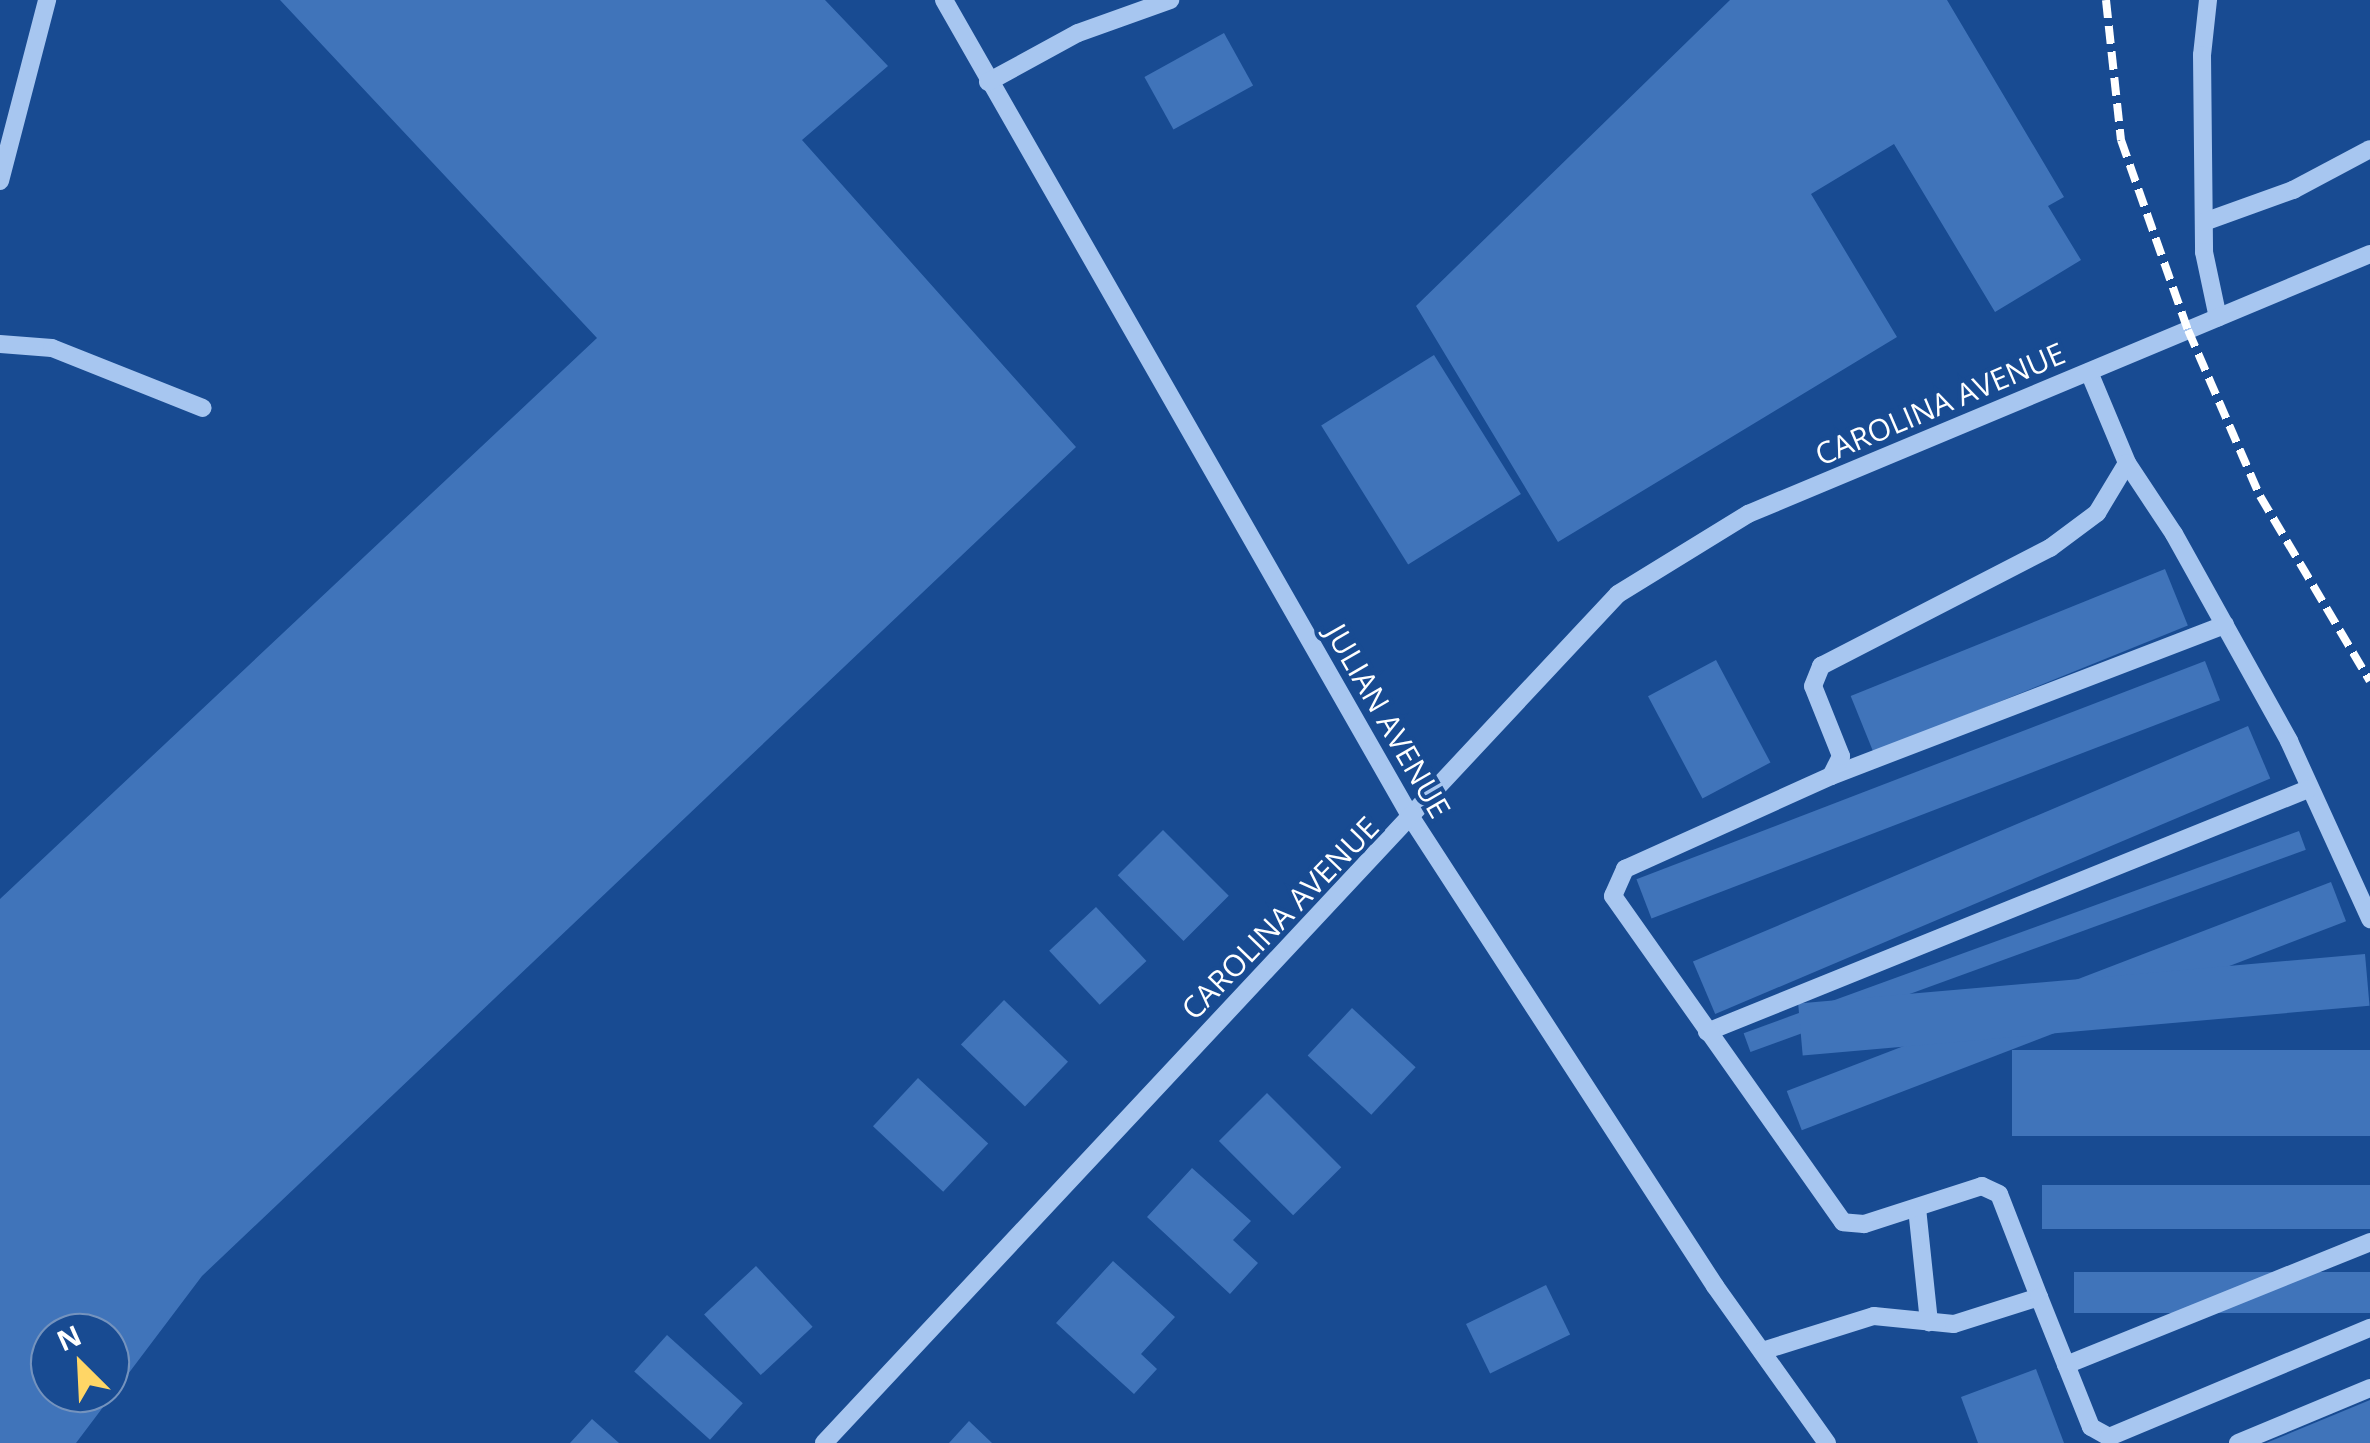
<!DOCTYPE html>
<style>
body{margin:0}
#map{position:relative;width:2370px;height:1443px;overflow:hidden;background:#184b92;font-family:"Open Sans",sans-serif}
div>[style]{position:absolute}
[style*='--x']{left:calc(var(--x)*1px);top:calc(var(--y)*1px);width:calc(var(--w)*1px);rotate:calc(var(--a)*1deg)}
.building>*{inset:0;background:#4074ba;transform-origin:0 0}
.minor>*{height:18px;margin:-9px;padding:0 9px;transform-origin:9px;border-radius:9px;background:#a7c6f0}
.rail>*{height:8px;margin-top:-4px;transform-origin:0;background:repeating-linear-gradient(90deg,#fff 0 18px,transparent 0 26px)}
span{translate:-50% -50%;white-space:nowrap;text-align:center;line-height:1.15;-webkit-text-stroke:8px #184b92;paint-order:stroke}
.street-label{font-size:30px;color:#fff}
.north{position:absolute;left:30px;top:1313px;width:100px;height:100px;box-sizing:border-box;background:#184b92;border:2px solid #7493be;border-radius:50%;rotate:336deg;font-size:28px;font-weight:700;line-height:40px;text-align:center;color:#fff}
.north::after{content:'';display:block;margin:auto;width:35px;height:45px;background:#ffd666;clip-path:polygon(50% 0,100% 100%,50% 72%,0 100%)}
</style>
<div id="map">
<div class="building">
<i style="clip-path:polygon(evenodd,280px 0,825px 0,888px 66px,802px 140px,1076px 447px,202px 1276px,76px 1443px,0 1443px,0 899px,597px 338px,280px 0,50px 1333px,110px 1333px,110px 1393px,50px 1393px,50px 1333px)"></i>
<i style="clip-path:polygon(1730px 0,1947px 0,2064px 197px,2048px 206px,2081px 260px,1995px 312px,1894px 144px,1811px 194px,1897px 337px,1558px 542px,1416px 306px)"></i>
<i style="left:1224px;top:33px;width:60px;height:91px;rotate:61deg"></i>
<i style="left:1434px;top:355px;width:164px;height:133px;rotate:58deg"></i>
<i style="left:2165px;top:569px;width:61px;height:339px;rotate:68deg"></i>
<i style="left:1716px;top:660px;width:116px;height:77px;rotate:62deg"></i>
<i style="left:2205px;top:661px;width:42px;height:609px;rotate:69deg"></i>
<i style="left:2248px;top:726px;width:57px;height:603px;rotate:67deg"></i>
<i style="left:1163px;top:830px;width:93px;height:64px;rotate:45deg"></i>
<i style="left:2299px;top:831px;width:20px;height:591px;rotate:70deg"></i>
<i style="left:2331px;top:882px;width:42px;height:583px;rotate:69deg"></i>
<i style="left:1096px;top:907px;width:74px;height:64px;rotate:47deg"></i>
<i style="left:2365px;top:954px;width:52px;height:569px;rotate:85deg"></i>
<i style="left:1004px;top:1000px;width:89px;height:62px;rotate:44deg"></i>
<i style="left:1352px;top:1008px;width:87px;height:65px;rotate:43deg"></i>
<i style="left:2370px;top:1050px;width:86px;height:358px;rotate:90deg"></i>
<i style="left:918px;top:1078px;width:96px;height:66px;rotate:43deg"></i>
<i style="left:1267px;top:1093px;width:105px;height:68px;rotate:45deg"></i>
<i style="clip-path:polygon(1192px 1168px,1251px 1221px,1233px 1240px,1258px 1263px,1230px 1294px,1147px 1217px)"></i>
<i style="left:2370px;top:1185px;width:44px;height:328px;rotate:90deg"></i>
<i style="clip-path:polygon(1113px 1261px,1175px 1317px,1141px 1354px,1157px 1369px,1134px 1394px,1056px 1323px)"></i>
<i style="left:756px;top:1266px;width:83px;height:71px;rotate:47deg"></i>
<i style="left:2370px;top:1272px;width:41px;height:296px;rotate:90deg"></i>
<i style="left:1546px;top:1285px;width:55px;height:89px;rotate:64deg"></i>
<i style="left:667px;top:1335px;width:102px;height:49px;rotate:42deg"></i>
<i style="clip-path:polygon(2036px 1369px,2064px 1443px,1978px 1443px,1961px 1397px)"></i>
<i style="clip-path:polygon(2370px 1400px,2370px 1443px,2266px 1443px)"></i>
<i style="clip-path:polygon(592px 1419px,619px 1443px,570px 1443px)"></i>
<i style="clip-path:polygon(969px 1421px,992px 1443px,949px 1443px)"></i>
</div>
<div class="minor">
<i style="--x:944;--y:0;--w:943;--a:60.26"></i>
<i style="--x:1412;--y:819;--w:557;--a:57.02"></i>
<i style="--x:1715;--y:1286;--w:193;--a:54.5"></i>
<i style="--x:2208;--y:0;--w:55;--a:96.2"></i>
<i style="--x:2202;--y:55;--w:197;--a:89.4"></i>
<i style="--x:2204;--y:252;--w:67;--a:78"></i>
<i style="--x:988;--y:82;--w:102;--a:-28.6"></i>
<i style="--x:1078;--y:33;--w:98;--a:-19.7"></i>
<i style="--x:0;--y:181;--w:187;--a:-75.4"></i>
<i style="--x:2204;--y:222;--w:95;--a:-19.8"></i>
<i style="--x:2293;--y:190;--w:87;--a:-28"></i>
<i style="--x:0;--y:344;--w:52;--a:4.4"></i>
<i style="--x:52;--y:348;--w:162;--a:21.7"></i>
<i style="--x:2089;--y:372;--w:99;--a:67.3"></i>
<i style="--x:2127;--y:463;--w:85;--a:56.5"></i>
<i style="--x:2174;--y:534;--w:237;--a:60.9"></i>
<i style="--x:2289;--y:741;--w:196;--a:65.5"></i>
<i style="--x:1831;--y:776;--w:422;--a:-21"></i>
<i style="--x:1707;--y:1032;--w:648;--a:-22.01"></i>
<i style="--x:1917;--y:1208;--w:115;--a:84"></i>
<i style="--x:2039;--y:1297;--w:110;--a:-111.2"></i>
<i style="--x:1999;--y:1194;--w:19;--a:-155"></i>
<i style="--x:1982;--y:1186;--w:124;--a:162.1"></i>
<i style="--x:1864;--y:1224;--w:21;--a:-175"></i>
<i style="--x:1843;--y:1222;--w:399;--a:-125.2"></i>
<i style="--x:1613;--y:896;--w:30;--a:-66"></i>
<i style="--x:1625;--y:869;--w:226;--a:-24.3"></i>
<i style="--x:1831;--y:776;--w:22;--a:-63"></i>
<i style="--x:1841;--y:756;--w:75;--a:-111.8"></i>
<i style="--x:1813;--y:686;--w:22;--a:-68"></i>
<i style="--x:1821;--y:666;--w:258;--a:-27.3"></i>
<i style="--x:2050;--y:548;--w:59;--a:-36.7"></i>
<i style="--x:2097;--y:513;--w:58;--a:-59"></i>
<i style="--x:1762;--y:1351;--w:117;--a:-17.4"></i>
<i style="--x:1874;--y:1316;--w:80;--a:5.7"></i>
<i style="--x:1954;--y:1324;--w:89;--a:-17.6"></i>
<i style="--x:2039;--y:1297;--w:140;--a:68.2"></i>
<i style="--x:2091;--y:1427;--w:21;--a:29"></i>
<i style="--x:2109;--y:1437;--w:283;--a:-22.7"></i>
<i style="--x:2066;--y:1365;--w:328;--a:-22"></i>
<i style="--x:824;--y:1443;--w:1162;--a:-46.92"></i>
<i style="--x:1618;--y:594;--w:153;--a:-31.6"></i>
<i style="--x:1748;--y:514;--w:674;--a:-22.69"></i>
<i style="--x:2238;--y:1443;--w:143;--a:-22.6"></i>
</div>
<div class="rail">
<i style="--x:2106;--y:0;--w:141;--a:83.9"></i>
<i style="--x:2121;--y:140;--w:201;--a:70.6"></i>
<i style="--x:2188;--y:330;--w:181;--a:66.6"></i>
<i style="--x:2260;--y:496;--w:215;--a:59.3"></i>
</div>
<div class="street-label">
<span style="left:1940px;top:404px;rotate:-23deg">CAROLINA AVENUE</span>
<span style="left:1388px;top:721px;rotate:60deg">JULIAN AVENUE</span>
<span style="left:1280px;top:918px;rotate:-46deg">CAROLINA AVENUE</span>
</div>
<div class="north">N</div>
</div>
